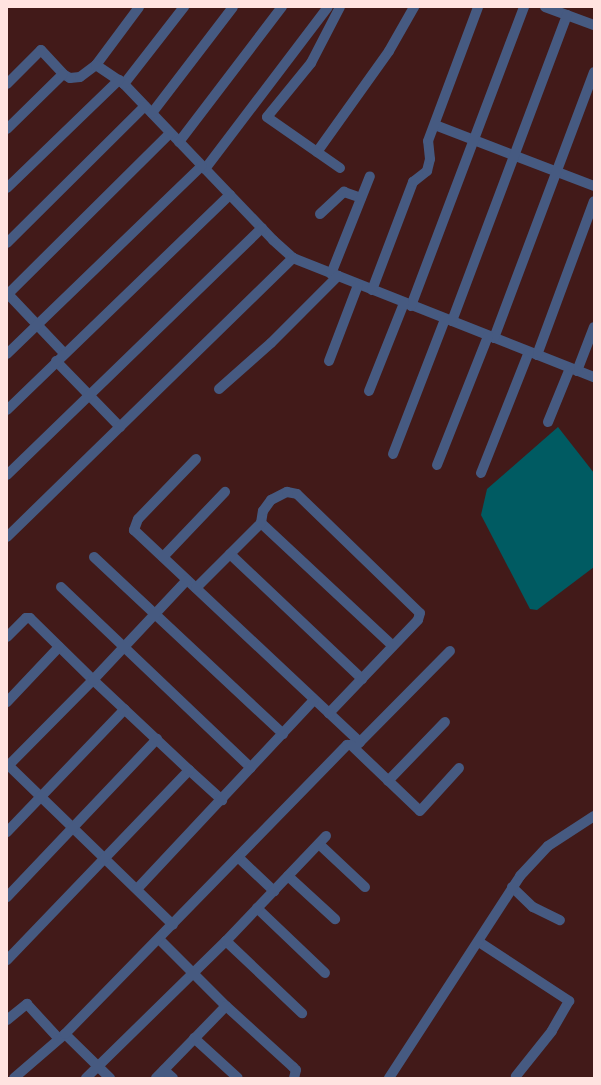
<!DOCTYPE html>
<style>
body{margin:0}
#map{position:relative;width:601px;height:1085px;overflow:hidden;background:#421a19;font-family:"Roboto Condensed",sans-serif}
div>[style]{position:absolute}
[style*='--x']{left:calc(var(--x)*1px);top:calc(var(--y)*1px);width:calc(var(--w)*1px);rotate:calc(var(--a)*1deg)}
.water>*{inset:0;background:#005b62}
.minor>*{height:10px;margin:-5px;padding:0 5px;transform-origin:5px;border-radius:5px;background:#465a81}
span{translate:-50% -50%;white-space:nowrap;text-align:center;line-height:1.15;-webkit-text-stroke:4px #371010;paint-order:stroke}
.frame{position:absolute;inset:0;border:8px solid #ffe3e0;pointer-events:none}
</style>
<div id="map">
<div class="water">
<i style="clip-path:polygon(558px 427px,594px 473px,594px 567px,537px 610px,530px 609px,481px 515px,487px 489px)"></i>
</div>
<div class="minor">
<i style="--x:545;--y:7;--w:52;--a:20.2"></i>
<i style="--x:96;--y:65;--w:72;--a:-53.4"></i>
<i style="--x:7;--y:84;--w:48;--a:-45"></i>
<i style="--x:41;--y:50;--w:33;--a:47"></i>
<i style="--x:63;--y:74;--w:8;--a:30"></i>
<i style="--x:70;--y:78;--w:10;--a:-6"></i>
<i style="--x:80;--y:77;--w:20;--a:-37"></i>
<i style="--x:96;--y:65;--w:34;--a:34"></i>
<i style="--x:124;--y:84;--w:216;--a:46.3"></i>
<i style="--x:273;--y:240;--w:27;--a:42"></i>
<i style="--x:293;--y:258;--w:324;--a:21.6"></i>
<i style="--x:124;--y:84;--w:98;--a:-52.1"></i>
<i style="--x:152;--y:113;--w:133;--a:-52.6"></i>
<i style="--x:435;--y:125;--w:170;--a:21"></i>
<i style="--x:7;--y:129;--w:78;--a:-44.5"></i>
<i style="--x:179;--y:142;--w:170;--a:-52.7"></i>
<i style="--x:317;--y:152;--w:124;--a:-54.5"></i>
<i style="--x:389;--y:51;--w:51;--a:-60.4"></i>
<i style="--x:340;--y:168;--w:89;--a:-145.1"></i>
<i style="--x:267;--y:117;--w:70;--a:-50.8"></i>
<i style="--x:311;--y:63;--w:63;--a:-62.6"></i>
<i style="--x:205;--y:169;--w:203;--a:-52.8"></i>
<i style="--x:7;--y:188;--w:156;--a:-44"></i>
<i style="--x:320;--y:214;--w:33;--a:-43"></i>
<i style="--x:344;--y:192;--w:18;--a:19"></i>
<i style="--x:7;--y:243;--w:194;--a:-44.8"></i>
<i style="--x:331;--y:274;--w:105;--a:-68.3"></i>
<i style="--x:372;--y:290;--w:116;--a:-69.2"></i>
<i style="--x:413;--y:182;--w:18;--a:-38"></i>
<i style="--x:427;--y:171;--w:12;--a:-76"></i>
<i style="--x:430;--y:159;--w:18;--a:-96"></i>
<i style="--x:428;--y:141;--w:143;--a:-69.5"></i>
<i style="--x:7;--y:293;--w:83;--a:46.5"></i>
<i style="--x:7;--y:295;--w:230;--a:-44.8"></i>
<i style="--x:411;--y:306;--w:320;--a:-69.3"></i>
<i style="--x:452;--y:321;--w:327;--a:-69.4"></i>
<i style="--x:494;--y:338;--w:284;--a:-69.4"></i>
<i style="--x:7;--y:354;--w:271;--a:-44"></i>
<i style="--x:537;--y:355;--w:164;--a:-69.7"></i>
<i style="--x:56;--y:361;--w:92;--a:45.9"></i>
<i style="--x:329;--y:361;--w:81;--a:-69.1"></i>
<i style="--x:577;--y:371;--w:47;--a:-68.9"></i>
<i style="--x:219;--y:389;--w:69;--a:-41.5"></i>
<i style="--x:271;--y:343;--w:95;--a:-45"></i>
<i style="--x:369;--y:391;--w:95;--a:-68.3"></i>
<i style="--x:7;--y:410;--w:310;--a:-44"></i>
<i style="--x:548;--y:422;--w:58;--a:-67.8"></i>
<i style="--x:393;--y:454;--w:145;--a:-68.9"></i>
<i style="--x:196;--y:459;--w:83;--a:134"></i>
<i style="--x:138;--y:519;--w:12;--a:110"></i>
<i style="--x:134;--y:530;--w:310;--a:43.2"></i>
<i style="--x:437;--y:465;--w:139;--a:-68.4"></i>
<i style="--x:481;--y:473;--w:130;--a:-68.4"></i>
<i style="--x:7;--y:475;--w:355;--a:-44.1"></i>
<i style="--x:261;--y:523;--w:180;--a:43"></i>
<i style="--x:7;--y:537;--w:400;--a:-44.3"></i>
<i style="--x:230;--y:554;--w:182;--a:43.4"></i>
<i style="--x:94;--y:557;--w:259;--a:43.1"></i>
<i style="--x:163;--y:557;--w:90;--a:-46.4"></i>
<i style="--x:61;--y:587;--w:262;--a:43.6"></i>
<i style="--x:196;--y:588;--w:92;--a:-45"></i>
<i style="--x:261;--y:523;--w:12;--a:-81"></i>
<i style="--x:263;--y:511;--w:14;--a:-54"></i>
<i style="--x:271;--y:500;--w:18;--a:-27"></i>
<i style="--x:287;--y:492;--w:10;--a:11"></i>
<i style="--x:297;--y:494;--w:171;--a:44.1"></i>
<i style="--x:420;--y:613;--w:7;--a:106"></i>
<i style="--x:418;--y:620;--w:129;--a:133.7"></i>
<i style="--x:7;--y:637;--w:27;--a:-45"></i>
<i style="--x:26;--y:618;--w:4;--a:0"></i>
<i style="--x:30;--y:618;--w:88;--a:44.5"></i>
<i style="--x:93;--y:680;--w:122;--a:134.7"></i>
<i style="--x:7;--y:702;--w:76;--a:-46.6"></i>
<i style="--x:355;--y:747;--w:135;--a:-45.3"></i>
<i style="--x:7;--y:764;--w:231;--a:44.1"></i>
<i style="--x:189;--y:770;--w:45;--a:42.3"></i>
<i style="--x:388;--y:781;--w:82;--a:-46"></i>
<i style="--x:7;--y:832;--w:170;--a:-46.2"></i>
<i style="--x:319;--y:844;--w:63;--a:43.1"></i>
<i style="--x:238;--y:857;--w:50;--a:43.4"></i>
<i style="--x:288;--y:876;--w:64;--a:42.5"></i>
<i style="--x:512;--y:887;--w:29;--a:44"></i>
<i style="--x:533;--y:907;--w:30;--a:26"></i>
<i style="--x:137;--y:889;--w:259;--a:-46.9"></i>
<i style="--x:7;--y:897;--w:218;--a:-46.5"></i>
<i style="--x:257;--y:908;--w:94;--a:43.7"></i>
<i style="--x:159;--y:939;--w:95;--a:45"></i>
<i style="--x:226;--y:1006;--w:91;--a:42.3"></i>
<i style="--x:293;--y:1067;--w:4;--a:45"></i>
<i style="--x:296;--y:1070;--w:8;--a:104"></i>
<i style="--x:226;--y:941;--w:105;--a:43.5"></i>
<i style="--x:479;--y:942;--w:108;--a:33.2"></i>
<i style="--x:569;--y:1001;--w:34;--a:120"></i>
<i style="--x:552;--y:1031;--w:58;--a:128.7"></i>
<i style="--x:7;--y:960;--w:263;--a:-46.2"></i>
<i style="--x:189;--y:770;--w:132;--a:-136.8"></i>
<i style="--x:93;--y:680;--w:137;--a:-46.8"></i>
<i style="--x:7;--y:1020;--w:26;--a:-39"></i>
<i style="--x:27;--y:1004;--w:47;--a:47.6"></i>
<i style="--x:65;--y:1034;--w:63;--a:44.4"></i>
<i style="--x:194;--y:1038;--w:59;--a:42.3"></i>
<i style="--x:164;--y:1070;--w:12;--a:42"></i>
<i style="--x:14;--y:1078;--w:67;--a:-40.8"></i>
<i style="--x:65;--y:1034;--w:404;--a:-45.7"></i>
<i style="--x:347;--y:745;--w:4;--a:0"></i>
<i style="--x:351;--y:745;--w:95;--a:43.7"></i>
<i style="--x:420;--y:811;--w:58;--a:-47.8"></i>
<i style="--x:86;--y:1078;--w:196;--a:-44.4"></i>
<i style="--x:226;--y:941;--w:145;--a:-46.4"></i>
<i style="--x:156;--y:1078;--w:100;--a:-45.8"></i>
<i style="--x:389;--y:1078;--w:241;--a:-57"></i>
<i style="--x:520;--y:876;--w:41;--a:-47"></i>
<i style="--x:548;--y:846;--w:55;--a:-33.1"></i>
</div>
<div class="frame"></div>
</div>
